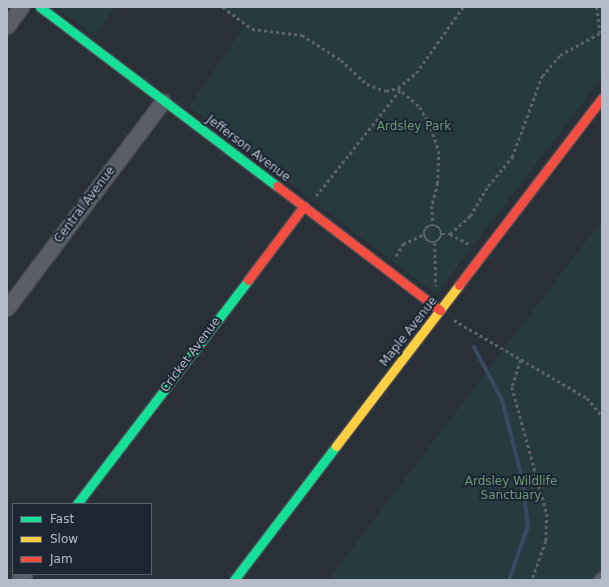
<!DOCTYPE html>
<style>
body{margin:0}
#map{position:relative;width:609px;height:587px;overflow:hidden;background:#2a3038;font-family:"DejaVu Sans",sans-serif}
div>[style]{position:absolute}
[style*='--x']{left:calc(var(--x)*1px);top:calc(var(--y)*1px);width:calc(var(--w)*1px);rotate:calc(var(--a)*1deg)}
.green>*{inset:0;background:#273a3e}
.stream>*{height:4px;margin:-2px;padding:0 2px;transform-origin:2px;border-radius:2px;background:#384963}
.path>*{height:2.5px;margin-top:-1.25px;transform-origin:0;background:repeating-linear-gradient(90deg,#5d636a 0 3px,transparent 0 6px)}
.path>.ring{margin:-1.25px;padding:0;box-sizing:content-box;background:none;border:2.5px solid #5d636a;border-radius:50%}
.roads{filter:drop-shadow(1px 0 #484c53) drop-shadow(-1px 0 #484c53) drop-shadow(0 1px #484c53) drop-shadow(0 -1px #484c53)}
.lane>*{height:8px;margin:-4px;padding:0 4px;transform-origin:4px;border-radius:4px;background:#5a5e66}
.street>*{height:15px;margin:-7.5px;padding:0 7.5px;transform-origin:7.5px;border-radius:7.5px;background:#5a5e66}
.fast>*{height:9px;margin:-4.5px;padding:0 4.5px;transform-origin:4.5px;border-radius:4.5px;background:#16e098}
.slow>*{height:9px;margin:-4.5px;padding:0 4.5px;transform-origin:4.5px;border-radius:4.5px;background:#ffcf43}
.jam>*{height:9px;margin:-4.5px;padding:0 4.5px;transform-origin:4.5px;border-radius:4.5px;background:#f24e42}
span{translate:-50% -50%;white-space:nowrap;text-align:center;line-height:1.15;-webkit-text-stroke:4px #1d2633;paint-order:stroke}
.park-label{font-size:12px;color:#6b9a76}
.street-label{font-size:12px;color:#b4bcc9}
.frame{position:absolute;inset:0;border:8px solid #b4bcc9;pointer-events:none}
.legend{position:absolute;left:12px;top:503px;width:140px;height:72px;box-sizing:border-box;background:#1d2633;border:1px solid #59626f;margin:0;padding:5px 7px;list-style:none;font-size:12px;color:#b4bcc9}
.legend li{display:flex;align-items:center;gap:8px;height:20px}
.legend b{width:20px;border:1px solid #59626f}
</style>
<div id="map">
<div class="green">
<i style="clip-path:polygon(54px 7px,115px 7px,95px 36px)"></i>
<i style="clip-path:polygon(218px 7px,602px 7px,602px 78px,436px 294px,189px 107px,245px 25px)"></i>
<i style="clip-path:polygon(602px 220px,602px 580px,328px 580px)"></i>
</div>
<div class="stream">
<i style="--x:474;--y:347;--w:60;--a:62.2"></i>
<i style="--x:502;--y:400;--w:81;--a:75.6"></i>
<i style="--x:522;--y:478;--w:48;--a:82.9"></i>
<i style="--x:528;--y:526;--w:57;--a:109.4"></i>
</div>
<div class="path">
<i style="--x:223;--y:7;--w:36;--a:37"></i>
<i style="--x:252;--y:29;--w:50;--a:6.8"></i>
<i style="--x:302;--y:35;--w:46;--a:32.7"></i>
<i style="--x:341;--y:60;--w:35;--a:43"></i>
<i style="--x:367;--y:84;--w:20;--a:20"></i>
<i style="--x:386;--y:91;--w:12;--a:-14"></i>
<i style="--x:398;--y:88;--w:23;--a:-40"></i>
<i style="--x:416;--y:73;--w:81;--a:-54.5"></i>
<i style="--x:597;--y:7;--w:26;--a:83"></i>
<i style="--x:398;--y:88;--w:29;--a:41"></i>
<i style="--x:420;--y:107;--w:24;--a:62"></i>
<i style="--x:431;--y:128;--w:24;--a:71"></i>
<i style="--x:439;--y:151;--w:32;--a:92"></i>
<i style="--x:438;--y:183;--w:24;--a:105"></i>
<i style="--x:432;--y:206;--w:18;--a:87"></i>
<i style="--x:316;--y:196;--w:135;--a:-51.6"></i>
<i class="ring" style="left:424px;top:225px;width:15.5px;height:15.5px"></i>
<i style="--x:442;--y:234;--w:8;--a:0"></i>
<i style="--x:450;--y:234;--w:21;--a:28"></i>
<i style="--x:450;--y:234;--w:27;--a:-42"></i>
<i style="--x:470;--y:216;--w:35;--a:-59"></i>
<i style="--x:488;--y:186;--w:38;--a:-50"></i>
<i style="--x:512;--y:157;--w:86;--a:-69.7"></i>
<i style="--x:542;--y:76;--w:28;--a:-49"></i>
<i style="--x:560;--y:55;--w:48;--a:-28.7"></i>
<i style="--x:435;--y:243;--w:43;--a:88.7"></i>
<i style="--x:396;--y:256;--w:14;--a:-60"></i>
<i style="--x:403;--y:244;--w:23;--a:-25"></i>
<i style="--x:454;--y:320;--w:154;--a:30.4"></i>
<i style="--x:587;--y:398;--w:23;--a:50"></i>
<i style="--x:521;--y:360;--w:28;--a:108"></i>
<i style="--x:512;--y:387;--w:132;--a:74.6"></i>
<i style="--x:547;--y:514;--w:27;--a:92"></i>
<i style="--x:546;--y:541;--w:41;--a:109.7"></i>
</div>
<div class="roads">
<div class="lane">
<i style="--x:598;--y:580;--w:6;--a:-45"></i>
</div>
<div class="street">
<i style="--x:7;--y:26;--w:24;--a:-54"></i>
<i style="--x:7;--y:308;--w:259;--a:-53"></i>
<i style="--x:19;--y:580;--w:8;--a:-50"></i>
</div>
<div class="fast">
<i style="--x:40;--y:7;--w:297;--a:37.1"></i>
<i style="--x:77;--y:504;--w:282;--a:-52.6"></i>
<i style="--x:234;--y:580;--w:168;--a:-52.7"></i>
</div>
<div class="slow">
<i style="--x:336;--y:446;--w:203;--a:-52.6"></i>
</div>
<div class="jam">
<i style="--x:277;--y:186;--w:205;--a:37.3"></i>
<i style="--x:248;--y:280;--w:93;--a:-52.9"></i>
<i style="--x:459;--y:285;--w:235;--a:-52.6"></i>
</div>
</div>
<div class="park-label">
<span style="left:414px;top:127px">Ardsley Park</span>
<span style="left:511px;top:489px">Ardsley Wildlife<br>Sanctuary</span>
</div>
<div class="street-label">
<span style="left:248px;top:149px;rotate:37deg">Jefferson Avenue</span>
<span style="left:85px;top:205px;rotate:-53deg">Central Avenue</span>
<span style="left:409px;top:332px;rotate:-52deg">Maple Avenue</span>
<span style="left:191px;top:355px;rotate:-53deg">Cricket Avenue</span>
</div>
<div class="frame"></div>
<ul class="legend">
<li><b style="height:5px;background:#16e098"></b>Fast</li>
<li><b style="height:5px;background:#ffcf43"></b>Slow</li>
<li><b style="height:5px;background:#f24e42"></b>Jam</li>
</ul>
</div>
